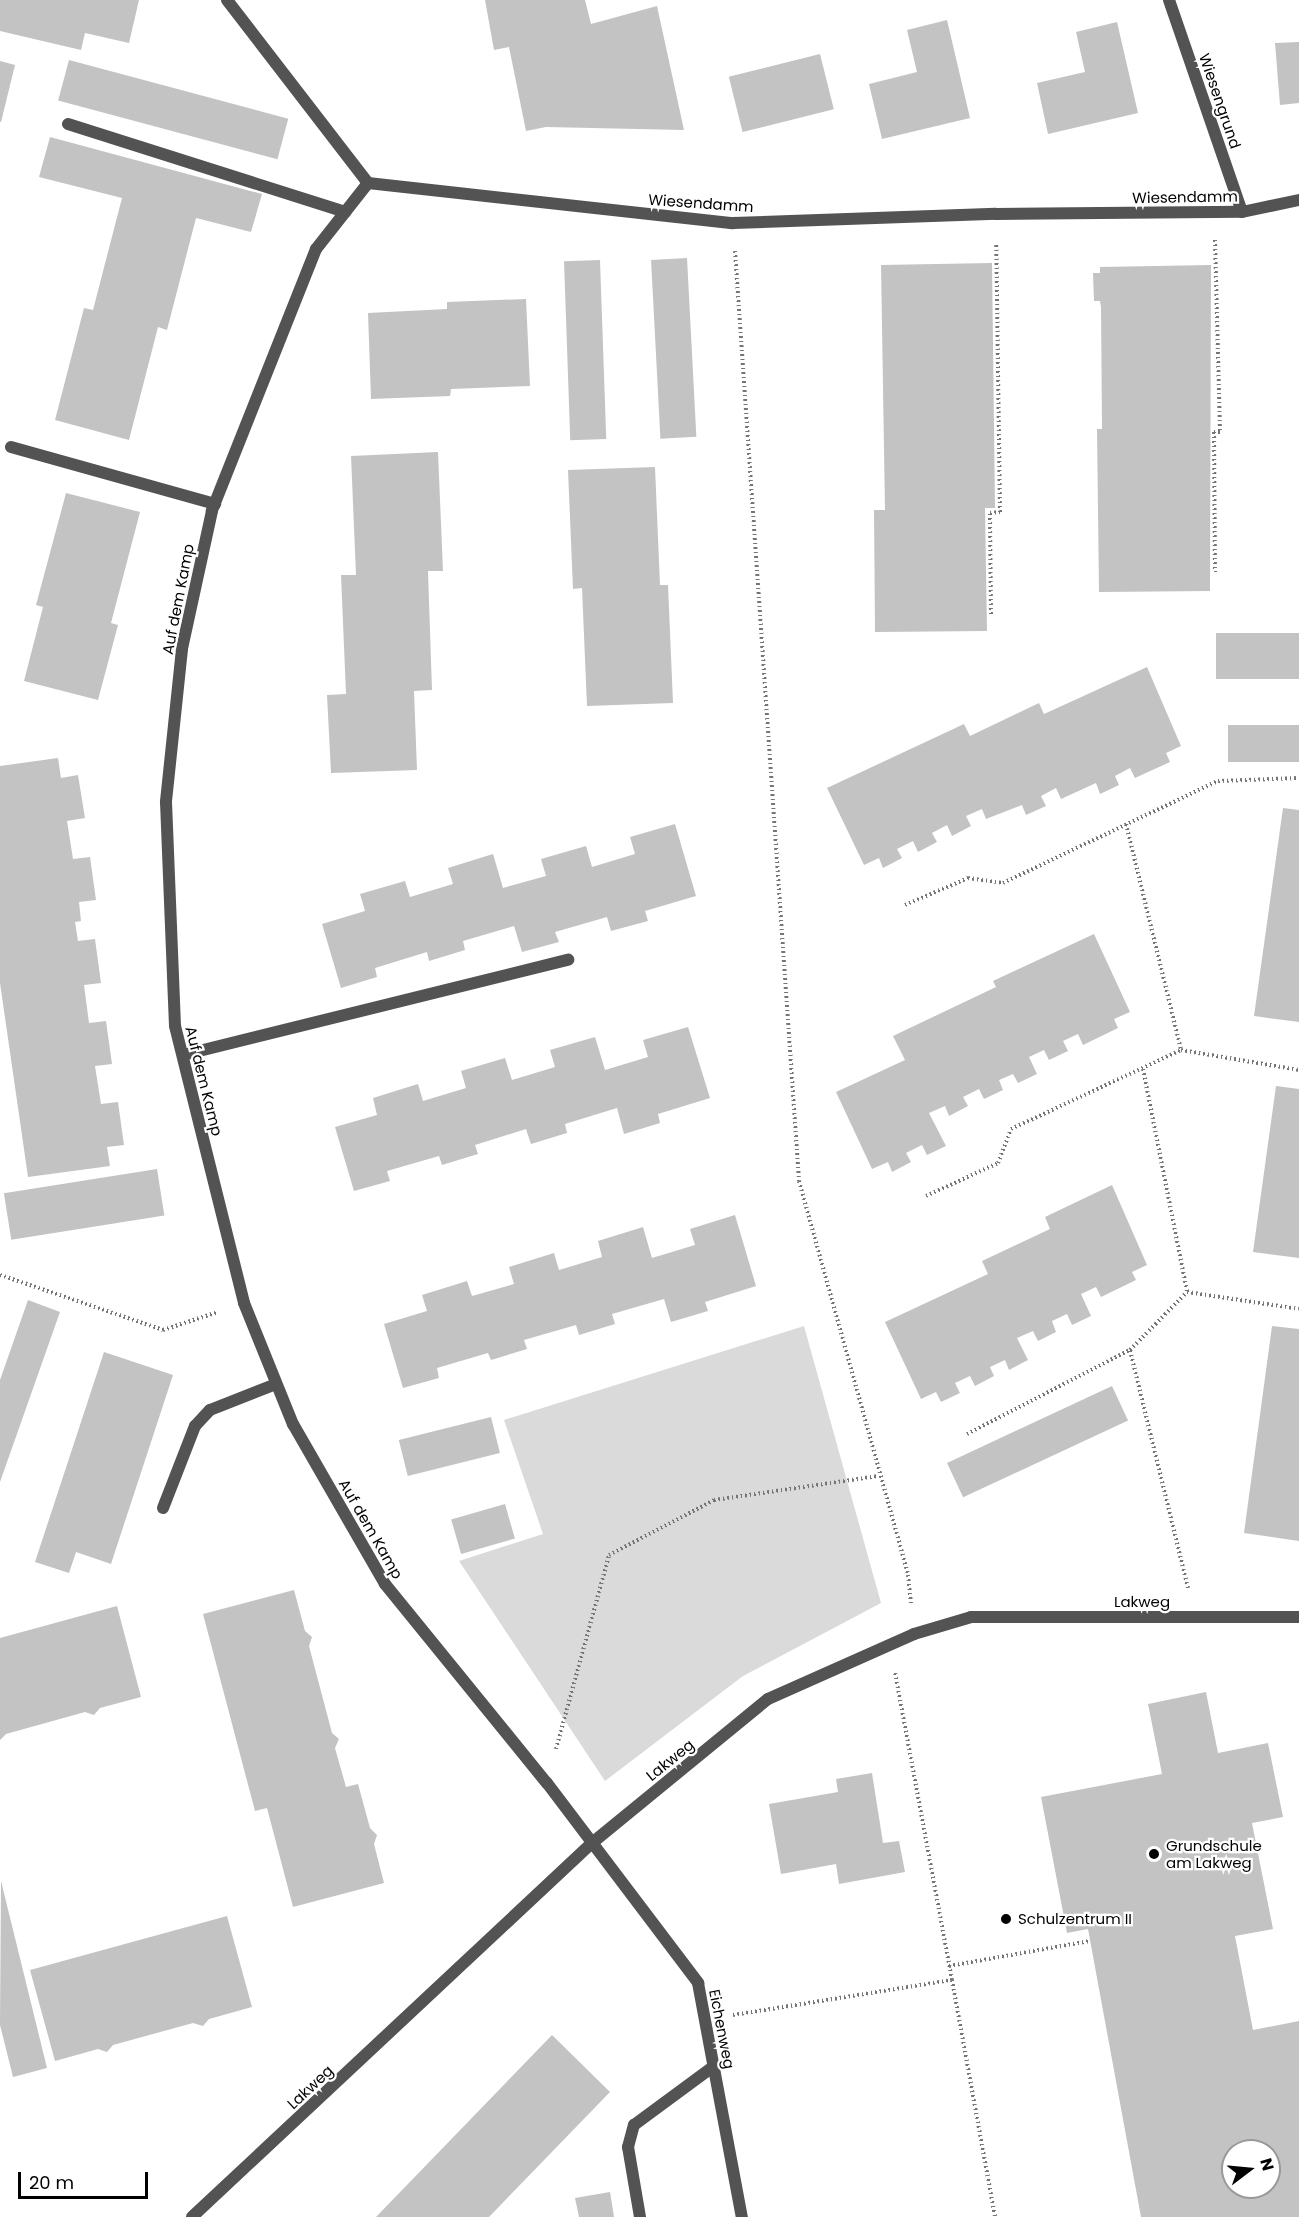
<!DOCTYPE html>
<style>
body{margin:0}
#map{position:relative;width:1299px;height:2217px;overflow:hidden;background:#fff;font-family:Poppins,sans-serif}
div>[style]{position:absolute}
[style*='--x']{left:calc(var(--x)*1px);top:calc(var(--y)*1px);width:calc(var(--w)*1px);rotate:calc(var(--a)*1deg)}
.green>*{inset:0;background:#dadada}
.building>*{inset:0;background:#c3c3c3;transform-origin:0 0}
.path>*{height:4px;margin-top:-2px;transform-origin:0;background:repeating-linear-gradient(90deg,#757575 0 1.5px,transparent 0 4.5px)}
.service>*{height:12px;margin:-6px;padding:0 6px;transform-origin:6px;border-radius:6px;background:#535353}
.minor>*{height:12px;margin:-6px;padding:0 6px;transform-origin:6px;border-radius:6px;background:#535353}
.dots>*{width:16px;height:16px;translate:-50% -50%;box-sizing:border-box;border:3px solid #fff;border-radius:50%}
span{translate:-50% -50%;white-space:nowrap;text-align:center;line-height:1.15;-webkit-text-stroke:4.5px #fff;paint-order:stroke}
.street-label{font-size:15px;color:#000}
.poi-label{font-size:15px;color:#000}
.left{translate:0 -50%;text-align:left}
.north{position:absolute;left:1221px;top:2139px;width:60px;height:60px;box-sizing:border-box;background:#fff;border:2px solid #999;border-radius:50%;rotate:74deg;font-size:16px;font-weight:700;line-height:24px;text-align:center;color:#000}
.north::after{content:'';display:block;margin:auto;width:21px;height:27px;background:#000;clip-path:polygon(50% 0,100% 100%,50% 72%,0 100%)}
.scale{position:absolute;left:18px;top:2172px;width:130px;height:27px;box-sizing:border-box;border:3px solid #000;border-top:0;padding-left:8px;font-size:18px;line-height:21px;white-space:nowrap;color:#000;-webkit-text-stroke:4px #fff;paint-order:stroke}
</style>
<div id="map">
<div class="green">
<i style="clip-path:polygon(804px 1326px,881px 1603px,743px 1676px,605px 1781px,459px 1561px,543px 1534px,504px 1420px)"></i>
</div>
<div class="building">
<i style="clip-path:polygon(0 0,139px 0,129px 43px,85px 33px,81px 50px,0 31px)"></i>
<i style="clip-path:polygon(485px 0,585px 0,591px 24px,657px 6px,684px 130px,546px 127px,526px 131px,509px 47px,494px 50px)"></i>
<i style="clip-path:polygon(947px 20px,970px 118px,882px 139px,869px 84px,917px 72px,907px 30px)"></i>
<i style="clip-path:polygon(1117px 22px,1138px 113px,1048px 134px,1037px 83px,1085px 72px,1076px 32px)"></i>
<i style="clip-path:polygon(1299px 42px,1299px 103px,1280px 105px,1275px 43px)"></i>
<i style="left:820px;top:54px;width:57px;height:94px;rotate:76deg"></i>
<i style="left:69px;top:60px;width:227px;height:42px;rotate:15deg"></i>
<i style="clip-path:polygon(0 61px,15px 65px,1px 122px,0 122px)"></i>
<i style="clip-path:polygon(50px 137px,262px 194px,251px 232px,196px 218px,167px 330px,158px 327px,129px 440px,55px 420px,84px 308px,93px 310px,122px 198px,39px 177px)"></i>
<i style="left:687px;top:258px;width:179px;height:36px;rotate:87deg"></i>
<i style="left:600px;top:260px;width:179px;height:36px;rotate:88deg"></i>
<i style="clip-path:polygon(992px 263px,995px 508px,985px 508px,987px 631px,875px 632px,874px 510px,885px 510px,881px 265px)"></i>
<i style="clip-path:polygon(1211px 265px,1210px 591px,1099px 592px,1097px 429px,1102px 429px,1101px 307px,1100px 301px,1094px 301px,1093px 273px,1100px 273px,1100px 267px)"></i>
<i style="clip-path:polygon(526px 299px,530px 386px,451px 389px,450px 396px,371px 399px,368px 313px,447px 309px,447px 302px)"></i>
<i style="clip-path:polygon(438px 452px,443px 571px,428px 571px,432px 690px,414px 691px,417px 770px,331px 773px,327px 695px,346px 694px,341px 575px,356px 575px,351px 456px)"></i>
<i style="clip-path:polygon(655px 467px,660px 585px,668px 585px,673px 703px,587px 706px,582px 588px,573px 589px,568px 470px)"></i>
<i style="clip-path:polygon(66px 493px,140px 512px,111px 623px,118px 625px,98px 700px,24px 681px,43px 607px,36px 605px)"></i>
<i style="left:1299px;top:633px;width:46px;height:83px;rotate:90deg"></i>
<i style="clip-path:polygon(1147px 667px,1181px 746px,1166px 753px,1170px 762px,1135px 778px,1130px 768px,1115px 776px,1119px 785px,1100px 794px,1096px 783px,1061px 799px,1056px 788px,1041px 796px,1046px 806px,1026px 815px,1022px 805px,986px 819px,982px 809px,966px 816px,971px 826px,952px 836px,947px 825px,932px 833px,937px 842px,918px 852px,913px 841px,897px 849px,902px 858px,883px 868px,879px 858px,864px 865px,827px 788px,964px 724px,970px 736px,1039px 703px,1044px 714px)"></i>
<i style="left:1299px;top:725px;width:37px;height:71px;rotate:90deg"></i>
<i style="clip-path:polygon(58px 758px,61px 778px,78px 775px,85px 818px,67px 821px,73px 859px,90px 857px,96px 900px,79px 902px,81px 921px,75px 922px,78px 941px,95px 939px,101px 983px,84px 985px,89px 1023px,106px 1021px,112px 1064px,95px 1066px,101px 1104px,118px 1102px,124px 1145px,107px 1147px,110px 1166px,28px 1177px,0 983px,0 766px)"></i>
<i style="clip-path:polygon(1283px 808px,1299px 810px,1299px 1022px,1254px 1016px)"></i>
<i style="clip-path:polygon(675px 824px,696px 896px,645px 911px,648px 921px,611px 931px,607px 917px,555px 932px,559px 942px,522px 952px,514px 926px,463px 941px,465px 950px,429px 961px,427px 952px,375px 968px,377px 977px,341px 988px,322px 924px,365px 911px,360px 894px,405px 881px,410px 897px,453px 884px,448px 868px,493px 854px,503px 888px,546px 876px,541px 859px,586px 846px,592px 867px,635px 854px,630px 837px)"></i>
<i style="clip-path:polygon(1094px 934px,1130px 1012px,1114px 1019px,1118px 1028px,1083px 1045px,1078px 1034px,1063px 1041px,1068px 1051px,1049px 1060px,1044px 1050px,1029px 1057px,1037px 1074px,1018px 1083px,1013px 1074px,999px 1080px,1003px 1090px,984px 1099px,979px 1089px,963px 1097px,968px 1106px,949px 1116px,945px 1106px,929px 1113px,946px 1146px,927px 1155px,922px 1145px,906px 1153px,911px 1162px,892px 1172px,888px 1162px,872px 1169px,836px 1092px,905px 1060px,893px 1036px,996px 987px,993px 981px)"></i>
<i style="clip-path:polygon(688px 1027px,710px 1098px,658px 1114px,660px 1123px,624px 1134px,617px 1108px,565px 1124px,567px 1133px,531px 1144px,526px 1129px,475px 1145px,478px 1154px,442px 1165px,439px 1156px,387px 1171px,390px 1181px,354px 1191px,335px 1127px,377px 1115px,373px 1098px,418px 1084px,423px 1101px,466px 1088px,461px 1071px,505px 1058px,512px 1080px,555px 1067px,550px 1050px,595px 1037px,605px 1070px,648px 1057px,643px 1040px)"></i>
<i style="clip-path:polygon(1276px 1086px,1299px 1089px,1299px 1258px,1253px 1252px)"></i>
<i style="left:157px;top:1169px;width:47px;height:155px;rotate:81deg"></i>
<i style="clip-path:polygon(1112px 1185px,1147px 1265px,1132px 1272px,1136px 1280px,1101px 1297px,1096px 1287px,1081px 1294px,1091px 1316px,1072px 1325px,1067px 1314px,1052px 1321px,1056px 1332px,1038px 1341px,1033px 1331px,1017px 1338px,1028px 1360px,1009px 1370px,1005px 1360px,990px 1367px,994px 1376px,975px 1386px,970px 1376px,955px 1383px,960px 1393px,941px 1402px,936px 1392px,921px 1399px,885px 1322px,988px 1274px,982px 1261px,1050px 1229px,1045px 1217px)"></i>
<i style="clip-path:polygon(735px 1215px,756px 1286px,705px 1302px,708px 1311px,671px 1322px,664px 1299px,612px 1314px,615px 1324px,579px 1335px,576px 1325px,524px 1340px,527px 1349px,491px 1360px,488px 1353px,437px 1368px,439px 1378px,403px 1388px,384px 1324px,427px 1311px,422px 1295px,467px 1281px,472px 1296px,514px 1284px,509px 1267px,554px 1253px,559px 1270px,602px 1257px,598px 1241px,643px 1227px,652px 1258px,695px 1245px,690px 1229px)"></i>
<i style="clip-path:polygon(28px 1300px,60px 1312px,0 1482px,0 1380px)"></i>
<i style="clip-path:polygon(1272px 1326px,1299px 1329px,1299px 1541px,1244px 1533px)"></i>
<i style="clip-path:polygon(104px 1352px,173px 1375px,111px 1564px,76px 1552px,69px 1573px,35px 1562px)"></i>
<i style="left:1112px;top:1386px;width:38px;height:182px;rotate:65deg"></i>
<i style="left:491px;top:1417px;width:37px;height:95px;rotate:76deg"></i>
<i style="left:505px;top:1504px;width:36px;height:56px;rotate:74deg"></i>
<i style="clip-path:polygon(294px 1590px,305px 1631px,312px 1637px,309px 1646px,332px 1733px,339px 1739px,335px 1748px,346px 1787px,358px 1784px,370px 1828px,377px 1835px,374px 1844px,384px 1883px,293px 1907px,267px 1808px,255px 1811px,203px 1614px)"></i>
<i style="clip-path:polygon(117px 1606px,141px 1697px,100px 1708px,94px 1715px,85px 1712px,6px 1734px,0 1740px,0 1638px)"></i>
<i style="clip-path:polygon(evenodd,1206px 1692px,1218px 1753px,1268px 1743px,1283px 1817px,1252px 1823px,1273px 1929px,1235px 1936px,1253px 2030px,1299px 2021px,1299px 2217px,1141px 2217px,1088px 1929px,1067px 1933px,1041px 1797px,1162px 1774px,1148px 1704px,1206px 1692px,1233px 2151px,1269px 2151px,1269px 2187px,1233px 2187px,1233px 2151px)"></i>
<i style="clip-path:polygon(872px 1773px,883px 1843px,899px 1841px,905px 1872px,839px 1884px,836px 1864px,781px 1874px,769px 1804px,838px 1792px,836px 1779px)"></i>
<i style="clip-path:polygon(1px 1881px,47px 2068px,13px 2077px,0 2025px)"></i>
<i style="clip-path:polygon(227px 1916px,252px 2007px,209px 2019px,203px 2026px,193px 2023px,113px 2045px,107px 2052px,98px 2049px,55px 2061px,30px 1970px)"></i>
<i style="clip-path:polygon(552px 2035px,610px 2092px,489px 2217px,376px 2217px)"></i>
<i style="clip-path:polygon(610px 2192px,614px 2217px,579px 2217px,575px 2198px)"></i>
</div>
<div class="path">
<i style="--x:1215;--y:240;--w:192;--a:88.5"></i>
<i style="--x:1220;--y:432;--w:6;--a:180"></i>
<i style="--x:1214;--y:432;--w:140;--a:89.6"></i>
<i style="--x:735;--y:251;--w:932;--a:86.06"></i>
<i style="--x:799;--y:1181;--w:409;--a:74.5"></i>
<i style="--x:908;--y:1575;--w:31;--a:84"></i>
<i style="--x:991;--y:614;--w:101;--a:-90.6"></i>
<i style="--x:990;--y:513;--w:10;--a:-6"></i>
<i style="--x:1000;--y:512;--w:270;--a:-90.8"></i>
<i style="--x:1126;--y:824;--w:233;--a:76.3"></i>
<i style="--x:905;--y:905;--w:69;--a:-23.2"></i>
<i style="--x:968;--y:878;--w:35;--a:8"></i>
<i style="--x:1003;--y:883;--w:238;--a:-25.4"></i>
<i style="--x:1218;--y:781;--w:81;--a:-2.1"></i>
<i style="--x:1143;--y:1069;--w:227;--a:78.8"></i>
<i style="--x:926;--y:1196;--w:79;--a:-24.6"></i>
<i style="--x:998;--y:1163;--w:36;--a:-69"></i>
<i style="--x:1011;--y:1129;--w:187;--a:-24.9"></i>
<i style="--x:1181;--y:1050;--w:120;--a:9.6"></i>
<i style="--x:0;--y:1275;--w:172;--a:18.6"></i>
<i style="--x:163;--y:1330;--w:58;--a:-18.1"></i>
<i style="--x:967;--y:1434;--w:183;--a:-27.3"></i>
<i style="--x:1188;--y:1588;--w:245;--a:-103.7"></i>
<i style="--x:1130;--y:1350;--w:81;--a:-45.5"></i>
<i style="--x:1187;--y:1292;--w:113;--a:8.6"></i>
<i style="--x:556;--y:1749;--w:201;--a:-74.7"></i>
<i style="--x:609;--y:1555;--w:119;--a:-27.6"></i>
<i style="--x:714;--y:1500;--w:166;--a:-8.3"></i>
<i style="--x:949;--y:1966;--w:143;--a:-10.1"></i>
<i style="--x:952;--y:1980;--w:241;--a:79.7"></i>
<i style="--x:733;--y:2015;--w:222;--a:-9.1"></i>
<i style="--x:952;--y:1980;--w:313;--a:-100.5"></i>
</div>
<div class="service">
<i style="--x:68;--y:124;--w:291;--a:17.6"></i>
<i style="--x:11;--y:447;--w:212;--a:15.6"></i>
<i style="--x:183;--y:1055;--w:397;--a:-13.9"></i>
<i style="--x:163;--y:1508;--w:88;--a:-68.7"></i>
<i style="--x:195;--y:1426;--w:22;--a:-47"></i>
<i style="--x:210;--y:1410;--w:71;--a:-21.5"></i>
<i style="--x:640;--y:2217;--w:71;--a:-99.7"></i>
<i style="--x:628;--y:2147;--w:23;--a:-75"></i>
<i style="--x:634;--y:2125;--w:99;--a:-36.4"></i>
</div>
<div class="minor">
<i style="--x:227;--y:0;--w:231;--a:52.4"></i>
<i style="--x:368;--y:183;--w:367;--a:6.3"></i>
<i style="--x:733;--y:223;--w:263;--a:-2"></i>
<i style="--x:996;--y:214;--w:246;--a:-0.5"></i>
<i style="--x:1242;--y:212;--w:58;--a:-11.9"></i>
<i style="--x:1169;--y:0;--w:224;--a:71"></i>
<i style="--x:368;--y:183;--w:84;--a:128.2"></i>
<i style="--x:316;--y:249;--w:282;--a:111.7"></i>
<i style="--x:212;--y:511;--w:141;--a:102.3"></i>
<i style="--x:182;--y:649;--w:154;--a:96"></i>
<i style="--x:166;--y:802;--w:224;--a:87.7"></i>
<i style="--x:175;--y:1026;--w:285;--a:76"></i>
<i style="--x:244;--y:1303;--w:131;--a:68"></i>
<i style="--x:293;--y:1424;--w:185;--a:60.1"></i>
<i style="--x:385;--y:1584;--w:257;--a:50.9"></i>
<i style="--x:547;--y:1783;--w:251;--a:52.9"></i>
<i style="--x:698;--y:1983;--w:238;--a:79.4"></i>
<i style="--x:192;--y:2217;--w:548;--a:-43.08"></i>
<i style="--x:592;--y:1843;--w:227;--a:-39.3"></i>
<i style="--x:768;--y:1699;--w:160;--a:-24"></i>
<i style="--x:914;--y:1634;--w:59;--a:-16.6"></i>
<i style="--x:971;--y:1617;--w:328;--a:0"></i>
</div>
<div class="dots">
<i style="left:1154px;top:1854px;background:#000"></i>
<i style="left:1006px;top:1919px;background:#000"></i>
</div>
<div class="street-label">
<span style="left:1220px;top:101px;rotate:71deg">Wiesengrund</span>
<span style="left:1185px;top:197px;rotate:-1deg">Wiesendamm</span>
<span style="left:701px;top:203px;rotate:4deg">Wiesendamm</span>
<span style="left:178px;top:599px;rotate:-79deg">Auf dem Kamp</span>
<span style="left:204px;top:1081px;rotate:76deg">Auf dem Kamp</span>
<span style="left:371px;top:1529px;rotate:60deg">Auf dem Kamp</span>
<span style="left:1142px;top:1602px">Lakweg</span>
<span style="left:670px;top:1760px;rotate:-39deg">Lakweg</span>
<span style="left:722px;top:2029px;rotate:79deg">Eichenweg</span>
<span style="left:310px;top:2087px;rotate:-43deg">Lakweg</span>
</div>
<div class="poi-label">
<span class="left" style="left:1166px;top:1854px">Grundschule<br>am Lakweg</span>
<span class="left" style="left:1018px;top:1919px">Schulzentrum II</span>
</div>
<div class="north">N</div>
<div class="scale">20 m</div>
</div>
